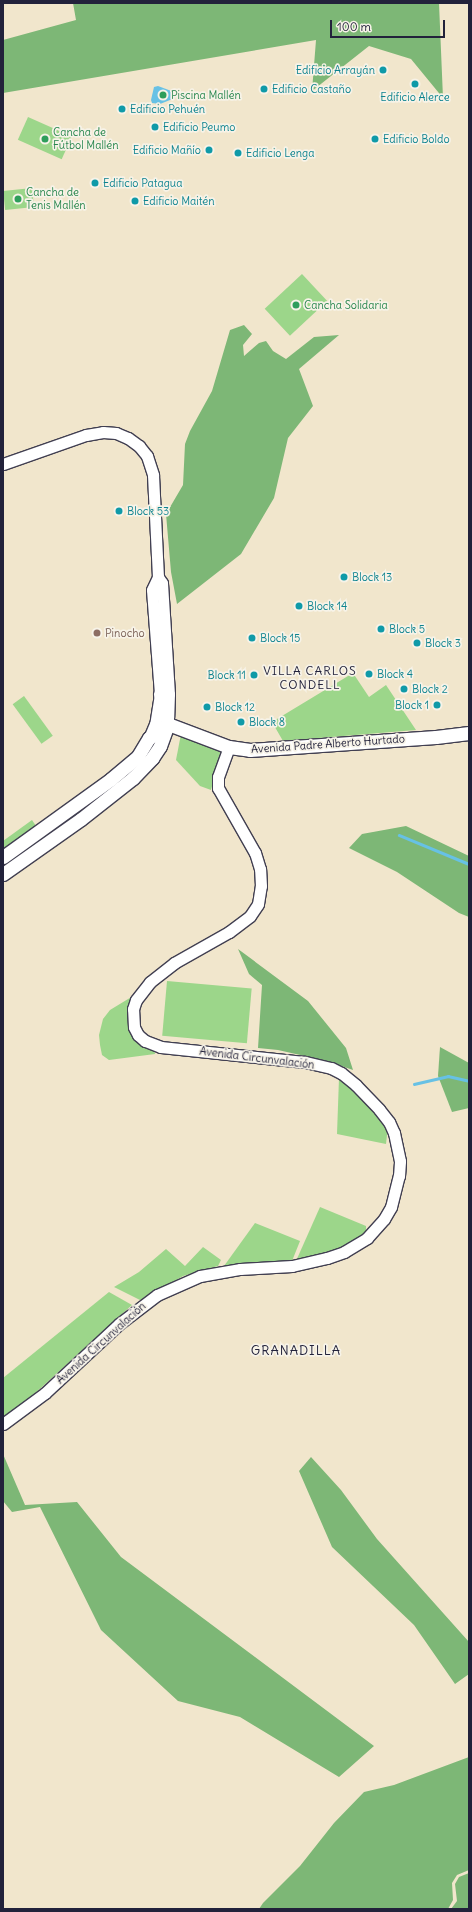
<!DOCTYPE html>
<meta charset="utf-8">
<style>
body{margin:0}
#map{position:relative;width:472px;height:1912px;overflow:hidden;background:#f1e6cc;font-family:Delius,sans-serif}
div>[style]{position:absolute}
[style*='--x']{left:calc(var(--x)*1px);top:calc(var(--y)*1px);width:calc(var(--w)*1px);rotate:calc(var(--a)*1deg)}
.green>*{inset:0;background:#9cd68a;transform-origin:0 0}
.forest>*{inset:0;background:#7db776}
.water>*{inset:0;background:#67c1e5}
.stream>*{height:2.5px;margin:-1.25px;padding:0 1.25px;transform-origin:1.25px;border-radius:1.25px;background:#67c1e5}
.roads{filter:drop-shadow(1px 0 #413f51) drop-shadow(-1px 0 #413f51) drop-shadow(0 1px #413f51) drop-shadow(0 -1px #413f51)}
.tertiary>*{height:11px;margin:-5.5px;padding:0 5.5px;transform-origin:5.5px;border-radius:5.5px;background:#fff}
.secondary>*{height:13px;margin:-6.5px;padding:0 6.5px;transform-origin:6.5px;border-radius:6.5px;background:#fff}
.dots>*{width:11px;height:11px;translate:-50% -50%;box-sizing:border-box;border:2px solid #f7f3e8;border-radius:50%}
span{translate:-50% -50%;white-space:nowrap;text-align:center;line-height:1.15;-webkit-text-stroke:3.5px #f7f3e8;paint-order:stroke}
.culture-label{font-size:11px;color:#0d838f}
.right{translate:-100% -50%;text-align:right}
.left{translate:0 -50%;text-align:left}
.leisure-label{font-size:11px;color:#27864d}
.education-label{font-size:11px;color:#785e54}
.street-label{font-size:11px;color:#22223b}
.neighbourhood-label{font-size:12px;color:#22223b;letter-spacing:1px}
.quarter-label{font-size:13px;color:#22223b;letter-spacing:1px}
.frame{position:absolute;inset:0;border:4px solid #22223b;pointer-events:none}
.scale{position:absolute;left:330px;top:20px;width:115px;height:18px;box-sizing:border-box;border:2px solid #22223b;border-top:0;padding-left:5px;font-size:12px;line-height:14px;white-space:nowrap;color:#22223b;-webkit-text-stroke:3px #f7f3e8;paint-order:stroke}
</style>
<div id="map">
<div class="green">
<i style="left:28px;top:117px;width:48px;height:25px;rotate:24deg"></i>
<i style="left:32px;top:188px;width:19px;height:29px;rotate:84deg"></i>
<i style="left:302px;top:274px;width:37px;height:51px;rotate:47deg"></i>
<i style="clip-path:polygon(353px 673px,369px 697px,386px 685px,416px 730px,283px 741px,272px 722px)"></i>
<i style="left:24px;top:696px;width:49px;height:14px;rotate:54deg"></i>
<i style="clip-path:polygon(181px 734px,222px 750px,211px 790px,200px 786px,176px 760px)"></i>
<i style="clip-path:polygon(32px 820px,36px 826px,3px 849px,3px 841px)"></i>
<i style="left:167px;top:981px;width:85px;height:55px;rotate:5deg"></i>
<i style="clip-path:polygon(133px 996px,129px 1023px,154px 1048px,155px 1054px,109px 1060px,102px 1055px,100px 1045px,99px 1035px,103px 1019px,110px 1010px)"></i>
<i style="clip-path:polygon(339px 1078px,370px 1105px,388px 1126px,386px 1144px,337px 1134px)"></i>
<i style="clip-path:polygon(320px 1207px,366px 1226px,366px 1231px,350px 1245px,320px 1257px,296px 1261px)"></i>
<i style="clip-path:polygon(255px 1223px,300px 1241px,292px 1261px,224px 1266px)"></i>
<i style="clip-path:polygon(203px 1247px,221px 1260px,218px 1266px,183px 1276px,142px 1301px,114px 1287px,139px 1272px,166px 1249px,185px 1266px)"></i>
<i style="clip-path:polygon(109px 1292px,132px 1305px,21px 1406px,3px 1418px,3px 1378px)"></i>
</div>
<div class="forest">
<i style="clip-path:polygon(73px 3px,439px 3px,443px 98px,411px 59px,369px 46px,312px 91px,316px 40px,3px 93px,3px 40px,76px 20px)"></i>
<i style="clip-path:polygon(244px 325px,252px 334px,243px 345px,244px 356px,259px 343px,266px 341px,273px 351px,286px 359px,314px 337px,339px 335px,299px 369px,313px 406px,288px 438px,274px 498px,241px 554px,177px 604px,171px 572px,166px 514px,183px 485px,185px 444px,190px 431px,212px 391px,230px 330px)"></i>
<i style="clip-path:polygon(406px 826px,469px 856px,469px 917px,459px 913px,397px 872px,349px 848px,362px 834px)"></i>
<i style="clip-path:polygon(238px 949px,308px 1001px,346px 1048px,353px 1070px,327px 1061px,278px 1050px,258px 1048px,262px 985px,249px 974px)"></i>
<i style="clip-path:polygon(440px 1047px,469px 1063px,469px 1108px,452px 1112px,438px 1076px)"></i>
<i style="clip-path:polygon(3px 1454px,25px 1505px,77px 1502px,121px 1557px,374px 1746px,339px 1777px,240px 1717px,178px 1701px,101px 1630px,40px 1507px,12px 1512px,3px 1501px)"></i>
<i style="clip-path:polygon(311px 1457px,341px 1490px,377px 1539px,469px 1642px,469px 1674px,455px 1684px,414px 1625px,332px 1547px,299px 1471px)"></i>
<i style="clip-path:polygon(469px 1757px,469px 1870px,457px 1875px,452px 1883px,453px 1900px,448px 1909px,259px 1909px,263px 1903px,300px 1866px,334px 1823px,364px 1792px,394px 1785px)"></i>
<i style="clip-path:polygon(469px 1873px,469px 1909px,451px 1909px,457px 1901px,455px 1884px,459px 1877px)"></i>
</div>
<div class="water">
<i style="clip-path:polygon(158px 86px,174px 92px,175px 98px,160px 104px,152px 103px,151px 100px,154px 87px)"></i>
</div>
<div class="stream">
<i style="--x:399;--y:835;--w:76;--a:22.5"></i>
<i style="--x:414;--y:1084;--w:35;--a:-13"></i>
<i style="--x:448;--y:1076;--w:22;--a:13"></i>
</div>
<div class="roads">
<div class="tertiary">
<i style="--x:3;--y:464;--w:88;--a:-19.3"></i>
<i style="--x:86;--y:435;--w:17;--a:-10"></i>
<i style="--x:103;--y:432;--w:13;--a:4"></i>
<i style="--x:116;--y:433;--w:13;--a:23"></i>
<i style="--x:128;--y:438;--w:14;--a:36"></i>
<i style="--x:139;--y:446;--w:13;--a:51"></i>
<i style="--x:147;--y:456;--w:20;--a:72"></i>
<i style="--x:153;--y:475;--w:102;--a:87.2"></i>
<i style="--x:158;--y:577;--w:14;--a:115"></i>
<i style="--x:152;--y:590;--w:104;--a:85.6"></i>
<i style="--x:160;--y:694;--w:30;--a:99"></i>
<i style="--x:155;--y:724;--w:15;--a:113"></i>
<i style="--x:158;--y:577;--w:7;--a:56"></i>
<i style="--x:162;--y:583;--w:111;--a:86.4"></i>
<i style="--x:169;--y:694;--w:23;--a:92"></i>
<i style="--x:3;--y:1424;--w:52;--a:-36.4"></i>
<i style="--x:45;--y:1393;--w:101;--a:-43"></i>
<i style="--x:119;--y:1324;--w:48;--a:-37.3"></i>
<i style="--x:157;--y:1295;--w:47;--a:-23.8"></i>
<i style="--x:200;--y:1276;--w:41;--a:-9.9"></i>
<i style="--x:240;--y:1269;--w:52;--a:-3.3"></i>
<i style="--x:292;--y:1266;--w:36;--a:-13"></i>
<i style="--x:327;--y:1258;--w:18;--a:-19"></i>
<i style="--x:344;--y:1252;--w:27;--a:-31"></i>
<i style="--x:367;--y:1238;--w:25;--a:-48"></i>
<i style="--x:384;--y:1219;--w:14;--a:-60"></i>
<i style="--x:391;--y:1207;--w:32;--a:-76"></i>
<i style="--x:399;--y:1176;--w:15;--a:-86"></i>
<i style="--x:400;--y:1161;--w:29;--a:-102"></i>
<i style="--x:394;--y:1133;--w:12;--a:-114"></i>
<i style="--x:389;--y:1122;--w:16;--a:-128"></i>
<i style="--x:379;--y:1109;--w:33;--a:-134"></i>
<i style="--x:356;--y:1085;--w:19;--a:-141"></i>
<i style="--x:341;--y:1073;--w:11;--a:-153"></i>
<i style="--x:331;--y:1068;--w:28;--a:-167"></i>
<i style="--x:304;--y:1062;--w:144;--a:-174"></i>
<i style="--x:161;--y:1047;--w:17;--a:-159"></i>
<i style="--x:145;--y:1041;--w:9;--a:-139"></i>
<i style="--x:138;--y:1035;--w:9;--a:-117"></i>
<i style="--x:134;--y:1027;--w:18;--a:-93"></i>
<i style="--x:133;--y:1009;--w:9;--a:-72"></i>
<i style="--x:136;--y:1000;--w:23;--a:-52"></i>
<i style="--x:150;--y:982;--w:31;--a:-38"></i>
<i style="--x:174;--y:963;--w:63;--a:-29.4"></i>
<i style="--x:229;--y:932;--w:26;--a:-37"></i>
<i style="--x:250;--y:916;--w:14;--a:-56"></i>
<i style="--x:258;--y:904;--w:18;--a:-81"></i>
<i style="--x:261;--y:886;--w:17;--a:-93"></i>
<i style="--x:260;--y:869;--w:17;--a:-107"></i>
<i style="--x:255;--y:853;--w:75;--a:-119.6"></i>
<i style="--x:218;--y:788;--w:11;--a:-90"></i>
<i style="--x:218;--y:777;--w:32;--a:-70"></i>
</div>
<div class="secondary">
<i style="--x:160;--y:694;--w:31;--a:75"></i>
<i style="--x:168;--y:724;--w:65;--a:20.7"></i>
<i style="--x:229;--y:747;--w:21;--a:8"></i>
<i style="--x:250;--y:750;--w:186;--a:-4"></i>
<i style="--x:436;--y:737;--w:33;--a:-7"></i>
<i style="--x:3;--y:857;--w:133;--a:-35.8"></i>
<i style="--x:111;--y:779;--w:35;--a:-40"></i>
<i style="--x:138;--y:756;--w:21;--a:-59"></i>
<i style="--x:149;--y:738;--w:24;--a:-36"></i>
<i style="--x:3;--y:874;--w:95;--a:-35.2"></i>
<i style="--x:81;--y:819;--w:66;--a:-38.3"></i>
<i style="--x:133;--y:778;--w:28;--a:-46"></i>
<i style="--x:152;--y:758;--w:14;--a:-56"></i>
<i style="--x:160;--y:746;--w:23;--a:-70"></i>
</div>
</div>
<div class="dots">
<i style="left:383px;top:70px;background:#0f9aa8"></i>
<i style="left:415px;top:84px;background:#0f9aa8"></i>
<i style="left:264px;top:89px;background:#0f9aa8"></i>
<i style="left:163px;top:95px;background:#2e9e5b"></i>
<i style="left:122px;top:109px;background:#0f9aa8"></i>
<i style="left:155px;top:127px;background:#0f9aa8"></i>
<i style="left:45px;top:139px;background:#2e9e5b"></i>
<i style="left:375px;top:139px;background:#0f9aa8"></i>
<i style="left:209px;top:150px;background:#0f9aa8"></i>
<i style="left:238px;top:153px;background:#0f9aa8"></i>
<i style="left:95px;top:183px;background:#0f9aa8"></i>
<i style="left:18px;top:199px;background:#2e9e5b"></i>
<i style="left:135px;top:201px;background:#0f9aa8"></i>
<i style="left:296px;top:305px;background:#2e9e5b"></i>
<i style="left:119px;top:511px;background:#0f9aa8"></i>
<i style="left:344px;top:577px;background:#0f9aa8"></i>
<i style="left:299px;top:606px;background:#0f9aa8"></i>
<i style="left:381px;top:629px;background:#0f9aa8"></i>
<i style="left:97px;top:633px;background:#8d6e63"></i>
<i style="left:252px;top:638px;background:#0f9aa8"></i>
<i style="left:417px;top:643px;background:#0f9aa8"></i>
<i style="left:369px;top:674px;background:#0f9aa8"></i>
<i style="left:254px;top:675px;background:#0f9aa8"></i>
<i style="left:404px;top:689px;background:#0f9aa8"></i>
<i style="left:437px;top:705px;background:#0f9aa8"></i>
<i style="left:207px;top:707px;background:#0f9aa8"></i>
<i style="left:241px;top:722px;background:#0f9aa8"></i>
</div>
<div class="culture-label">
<span class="right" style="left:375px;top:70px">Edificio Arrayán</span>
<span class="left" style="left:272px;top:89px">Edificio Castaño</span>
<span style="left:415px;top:97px">Edificio Alerce</span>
<span class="left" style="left:130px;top:109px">Edificio Pehuén</span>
<span class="left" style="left:163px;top:127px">Edificio Peumo</span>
<span class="left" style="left:383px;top:139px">Edificio Boldo</span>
<span class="right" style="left:201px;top:150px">Edificio Mañío</span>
<span class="left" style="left:246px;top:153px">Edificio Lenga</span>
<span class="left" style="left:103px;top:183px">Edificio Patagua</span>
<span class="left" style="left:143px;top:201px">Edificio Maitén</span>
<span class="left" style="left:127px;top:511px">Block 53</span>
<span class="left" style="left:352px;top:577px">Block 13</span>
<span class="left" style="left:307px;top:606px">Block 14</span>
<span class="left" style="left:389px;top:629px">Block 5</span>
<span class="left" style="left:260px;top:638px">Block 15</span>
<span class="left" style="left:425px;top:643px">Block 3</span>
<span class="left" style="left:377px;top:674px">Block 4</span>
<span class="right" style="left:246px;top:675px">Block 11</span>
<span class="left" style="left:412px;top:689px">Block 2</span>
<span class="right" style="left:429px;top:705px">Block 1</span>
<span class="left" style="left:215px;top:707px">Block 12</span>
<span class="left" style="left:249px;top:722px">Block 8</span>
</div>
<div class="leisure-label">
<span class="left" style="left:171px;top:95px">Piscina Mallén</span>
<span class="left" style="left:53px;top:139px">Cancha de<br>Fútbol Mallén</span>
<span class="left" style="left:26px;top:199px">Cancha de<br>Tenis Mallén</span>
<span class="left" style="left:304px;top:305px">Cancha Solidaria</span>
</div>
<div class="education-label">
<span class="left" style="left:105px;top:633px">Pinocho</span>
</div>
<div class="street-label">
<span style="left:328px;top:744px;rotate:-4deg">Avenida Padre Alberto Hurtado</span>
<span style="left:257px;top:1058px;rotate:7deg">Avenida Circunvalación</span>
<span style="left:101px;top:1343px;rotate:-42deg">Avenida Circunvalación</span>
</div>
<div class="neighbourhood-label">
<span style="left:310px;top:678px">VILLA CARLOS<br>CONDELL</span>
</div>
<div class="quarter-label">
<span style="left:296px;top:1351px">GRANADILLA</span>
</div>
<div class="frame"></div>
<div class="scale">100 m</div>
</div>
